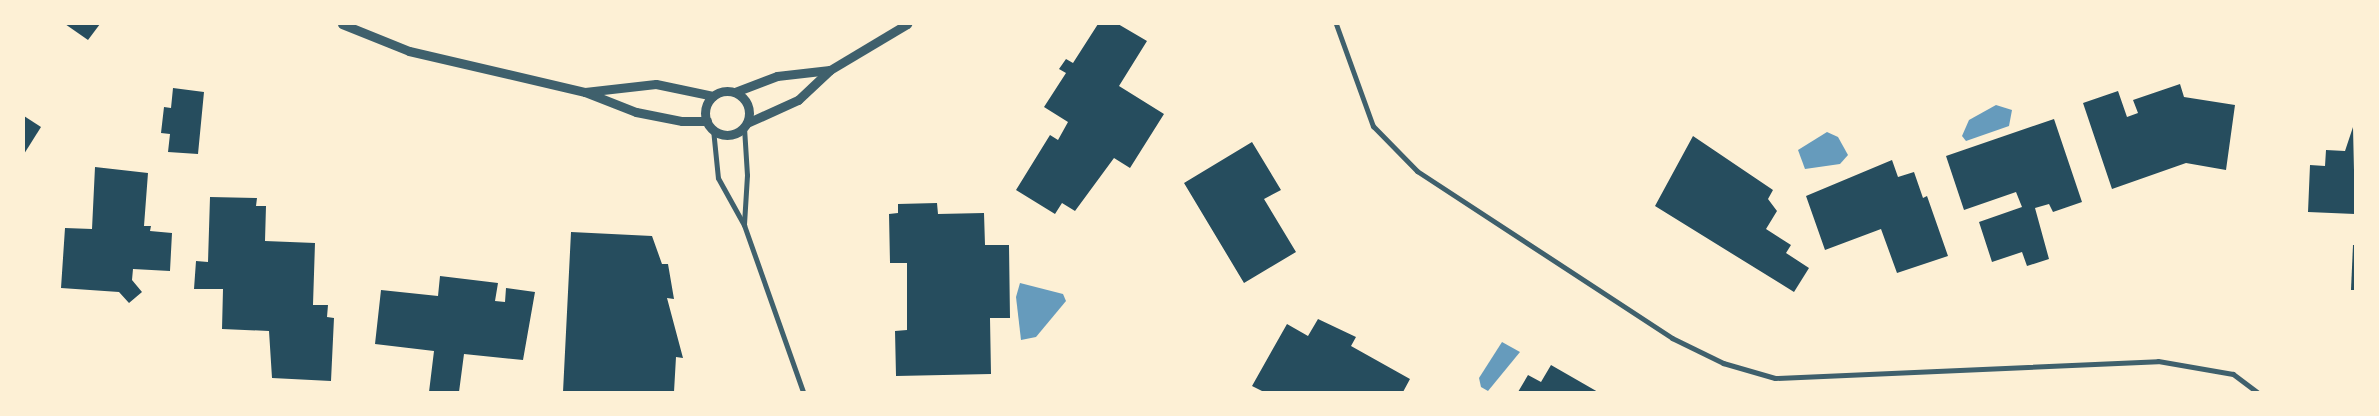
<!DOCTYPE html>
<style>
body{margin:0}
#map{position:relative;width:2379px;height:416px;overflow:hidden;background:#fdf0d5;font-family:"Varela Round",sans-serif}
div>[style]{position:absolute}
[style*='--x']{left:calc(var(--x)*1px);top:calc(var(--y)*1px);width:calc(var(--w)*1px);rotate:calc(var(--a)*1deg)}
.water>*{inset:0;background:#669bbc}
.building>*{inset:0;background:#264d5e}
.minor>*{height:5px;margin:-2.5px;padding:0 2.5px;transform-origin:2.5px;border-radius:2.5px;background:#3f606c}
.tertiary>*{height:9px;margin:-4.5px;padding:0 4.5px;transform-origin:4.5px;border-radius:4.5px;background:#3f606c}
.tertiary>.ring{margin:-4.5px;padding:0;box-sizing:content-box;background:none;border:9px solid #3f606c;border-radius:50%}
span{translate:-50% -50%;white-space:nowrap;text-align:center;line-height:1.15;-webkit-text-stroke:4px #fdf0d5;paint-order:stroke}
.frame{position:absolute;inset:0;border:25px solid #fdf0d5;pointer-events:none}
</style>
<div id="map">
<div class="water">
<i style="clip-path:polygon(1996px 105px,2012px 110px,2009px 126px,1966px 141px,1962px 136px,1969px 120px)"></i>
<i style="clip-path:polygon(1827px 132px,1838px 137px,1848px 155px,1840px 164px,1805px 169px,1798px 150px)"></i>
<i style="clip-path:polygon(1020px 283px,1063px 294px,1066px 301px,1036px 337px,1021px 340px,1016px 297px)"></i>
<i style="clip-path:polygon(1502px 342px,1520px 352px,1488px 391px,1481px 387px,1479px 378px)"></i>
</div>
<div class="building">
<i style="clip-path:polygon(65px 24px,100px 24px,88px 40px)"></i>
<i style="clip-path:polygon(1098px 24px,1118px 24px,1147px 41px,1119px 86px,1164px 114px,1130px 168px,1114px 158px,1075px 211px,1062px 203px,1055px 214px,1016px 190px,1050px 135px,1058px 140px,1068px 122px,1044px 107px,1066px 73px,1059px 69px,1066px 59px,1073px 63px)"></i>
<i style="clip-path:polygon(2180px 84px,2184px 97px,2235px 105px,2226px 170px,2186px 163px,2112px 189px,2083px 103px,2118px 91px,2127px 117px,2138px 113px,2133px 100px)"></i>
<i style="clip-path:polygon(173px 88px,204px 92px,198px 154px,168px 152px,170px 134px,161px 133px,164px 107px,171px 108px)"></i>
<i style="clip-path:polygon(24px 116px,41px 127px,24px 154px)"></i>
<i style="clip-path:polygon(2054px 119px,2082px 202px,2053px 212px,2049px 204px,2035px 208px,2049px 259px,2027px 266px,2022px 252px,1992px 262px,1979px 222px,2022px 207px,2016px 192px,1964px 210px,1946px 156px)"></i>
<i style="clip-path:polygon(2353px 127px,2355px 214px,2308px 212px,2310px 165px,2325px 166px,2326px 150px,2345px 151px)"></i>
<i style="clip-path:polygon(1693px 136px,1773px 190px,1768px 199px,1777px 211px,1766px 229px,1791px 245px,1786px 253px,1809px 268px,1794px 292px,1655px 206px)"></i>
<i style="clip-path:polygon(1252px 142px,1281px 190px,1264px 199px,1296px 252px,1244px 283px,1184px 183px)"></i>
<i style="clip-path:polygon(1892px 160px,1898px 177px,1914px 172px,1923px 198px,1927px 196px,1948px 256px,1897px 273px,1881px 229px,1825px 250px,1806px 196px)"></i>
<i style="clip-path:polygon(95px 167px,148px 173px,144px 226px,151px 226px,150px 231px,172px 233px,170px 271px,133px 269px,132px 280px,142px 292px,129px 303px,119px 292px,61px 288px,65px 228px,92px 229px)"></i>
<i style="clip-path:polygon(210px 197px,257px 198px,256px 206px,266px 206px,265px 241px,315px 243px,313px 305px,328px 305px,327px 317px,334px 318px,331px 381px,272px 378px,269px 331px,222px 329px,223px 289px,194px 289px,196px 261px,208px 262px)"></i>
<i style="clip-path:polygon(937px 203px,938px 214px,984px 213px,985px 245px,1009px 245px,1010px 318px,990px 318px,991px 374px,896px 376px,895px 331px,907px 330px,907px 263px,890px 263px,889px 214px,898px 213px,898px 204px)"></i>
<i style="clip-path:polygon(571px 232px,652px 236px,662px 264px,668px 264px,674px 299px,667px 298px,683px 358px,676px 357px,674px 392px,563px 392px)"></i>
<i style="clip-path:polygon(2353px 245px,2355px 245px,2355px 290px,2351px 290px)"></i>
<i style="clip-path:polygon(440px 276px,498px 283px,495px 301px,505px 302px,506px 288px,535px 292px,523px 360px,464px 354px,459px 392px,429px 392px,434px 351px,375px 344px,381px 290px,438px 296px)"></i>
<i style="clip-path:polygon(1318px 319px,1356px 337px,1351px 346px,1410px 379px,1403px 392px,1264px 392px,1252px 386px,1287px 324px,1308px 336px)"></i>
<i style="clip-path:polygon(1551px 365px,1598px 392px,1518px 392px,1528px 375px,1541px 382px)"></i>
</div>
<div class="minor">
<i style="--x:1336;--y:24;--w:109;--a:70.1"></i>
<i style="--x:1373;--y:126;--w:63;--a:45.6"></i>
<i style="--x:1417;--y:171;--w:305;--a:33.2"></i>
<i style="--x:1672;--y:338;--w:57;--a:26.1"></i>
<i style="--x:1723;--y:363;--w:54;--a:16.1"></i>
<i style="--x:1775;--y:378;--w:383;--a:-2.5"></i>
<i style="--x:2158;--y:361;--w:76;--a:9.8"></i>
<i style="--x:2233;--y:374;--w:30;--a:37"></i>
<i style="--x:713;--y:129;--w:49;--a:84.2"></i>
<i style="--x:718;--y:178;--w:54;--a:61"></i>
<i style="--x:744;--y:225;--w:177;--a:70.5"></i>
<i style="--x:744;--y:224;--w:49;--a:-86.5"></i>
<i style="--x:747;--y:175;--w:48;--a:-93.6"></i>
</div>
<div class="tertiary">
<i style="--x:342;--y:24;--w:72;--a:21.9"></i>
<i style="--x:409;--y:51;--w:181;--a:13.1"></i>
<i style="--x:585;--y:92;--w:55;--a:21.4"></i>
<i style="--x:636;--y:112;--w:47;--a:11.1"></i>
<i style="--x:682;--y:121;--w:25;--a:0"></i>
<i class="ring" style="left:705px;top:91px;width:35px;height:35px"></i>
<i style="--x:585;--y:92;--w:71;--a:-6.4"></i>
<i style="--x:656;--y:84;--w:58;--a:11.9"></i>
<i style="--x:735;--y:92;--w:45;--a:-20.9"></i>
<i style="--x:777;--y:76;--w:53;--a:-6.5"></i>
<i style="--x:747;--y:123;--w:56;--a:-24.3"></i>
<i style="--x:798;--y:100;--w:44;--a:-43.2"></i>
<i style="--x:830;--y:70;--w:90;--a:-30.9"></i>
</div>
<div class="frame"></div>
</div>
